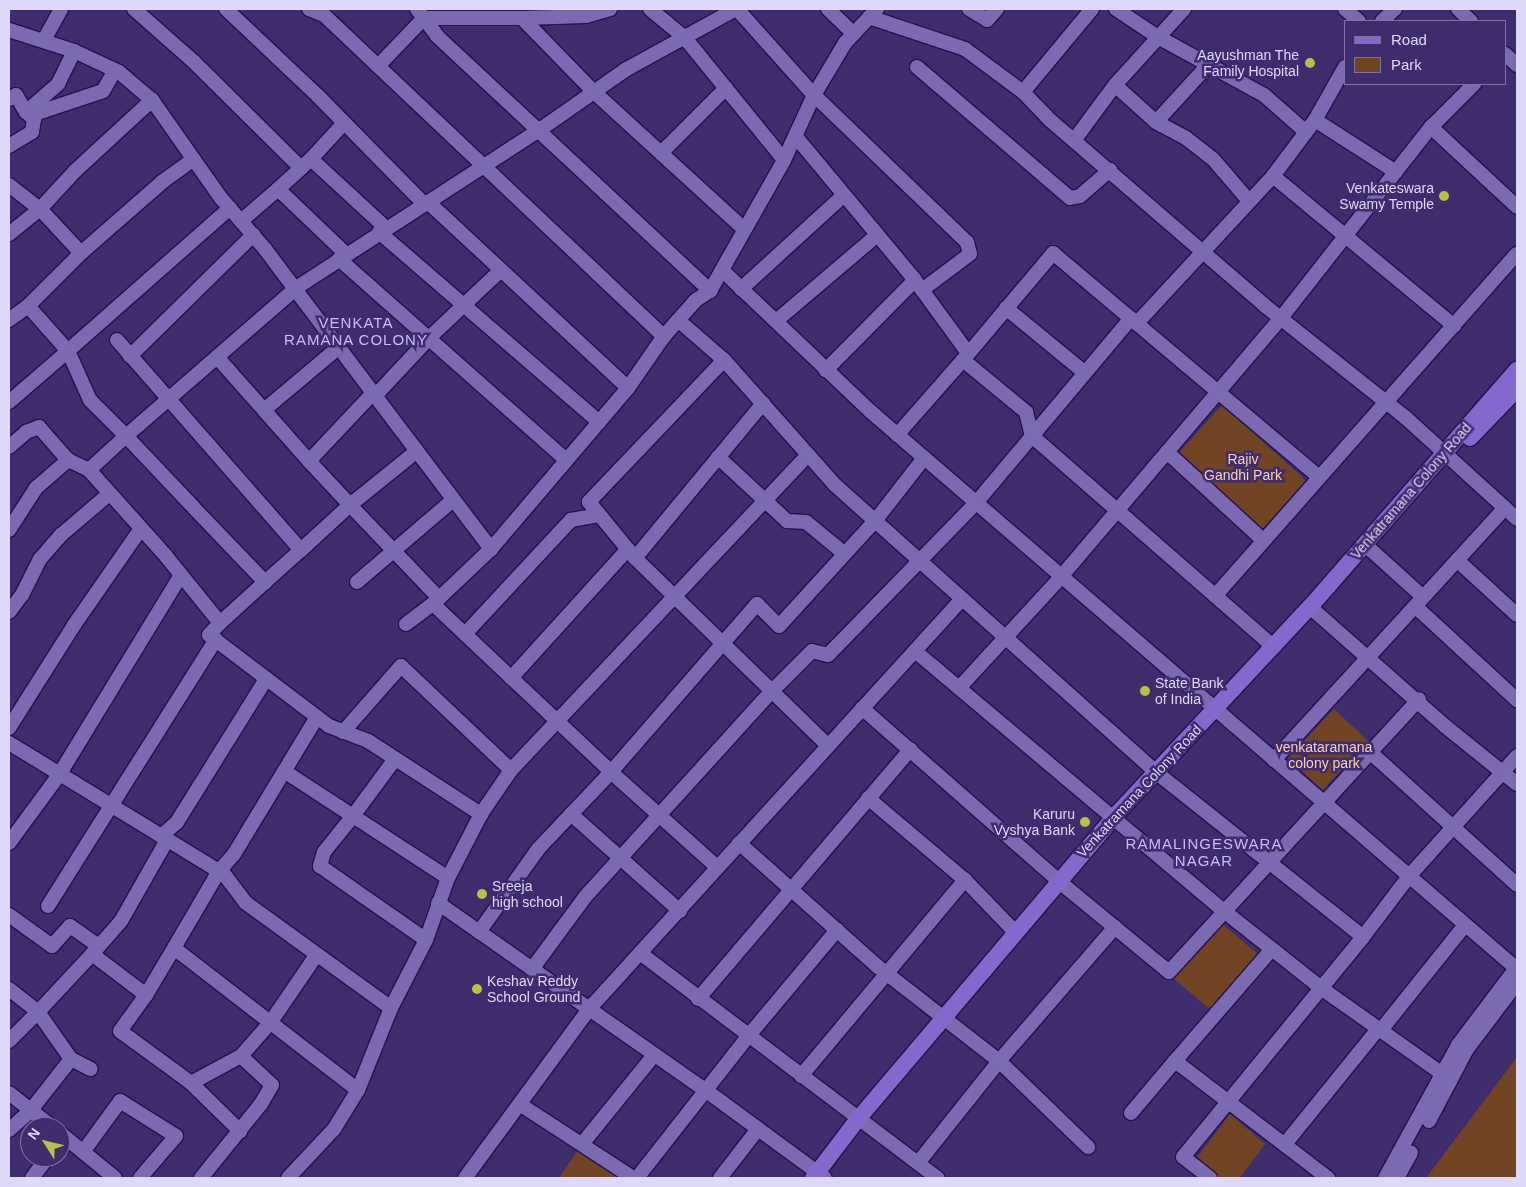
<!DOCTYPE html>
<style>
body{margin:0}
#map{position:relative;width:1526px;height:1187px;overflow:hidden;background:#3f2c6d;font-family:Arial,sans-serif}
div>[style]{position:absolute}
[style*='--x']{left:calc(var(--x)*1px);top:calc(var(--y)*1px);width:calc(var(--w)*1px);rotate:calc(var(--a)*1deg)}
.green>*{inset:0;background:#714424;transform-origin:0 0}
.roads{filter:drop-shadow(1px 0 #27104f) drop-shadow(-1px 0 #27104f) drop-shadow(0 1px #27104f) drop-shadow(0 -1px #27104f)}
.minor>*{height:14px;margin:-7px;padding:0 7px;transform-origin:7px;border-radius:7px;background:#7b6ab1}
.major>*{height:16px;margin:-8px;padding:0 8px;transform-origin:8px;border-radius:8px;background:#8468ce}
.dots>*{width:14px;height:14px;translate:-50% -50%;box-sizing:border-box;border:2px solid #3f2c6d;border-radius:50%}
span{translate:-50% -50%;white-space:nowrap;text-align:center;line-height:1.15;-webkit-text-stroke:5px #3f2c6d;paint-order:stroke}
.poi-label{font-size:14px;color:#dfd9f9}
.right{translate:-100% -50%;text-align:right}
.left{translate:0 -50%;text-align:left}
.park-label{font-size:14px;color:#fbd0b5}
.street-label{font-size:14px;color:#dfd9f9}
.neighbourhood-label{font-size:15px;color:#c8bcfa;letter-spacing:1px}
.frame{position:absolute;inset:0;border:10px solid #dfd9f9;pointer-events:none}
.legend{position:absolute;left:1344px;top:20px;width:162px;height:65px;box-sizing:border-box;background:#3f2c6d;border:1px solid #7f71a5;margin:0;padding:6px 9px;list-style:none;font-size:15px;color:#dfd9f9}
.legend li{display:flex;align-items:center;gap:10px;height:25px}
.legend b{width:25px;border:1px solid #7f71a5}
.north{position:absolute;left:20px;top:1117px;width:50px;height:50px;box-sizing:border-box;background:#3f2c6d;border:1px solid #7f71a5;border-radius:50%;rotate:306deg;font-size:14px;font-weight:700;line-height:20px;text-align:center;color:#dfd9f9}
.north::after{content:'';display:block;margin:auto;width:18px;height:22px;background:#b7c148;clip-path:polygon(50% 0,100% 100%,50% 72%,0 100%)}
</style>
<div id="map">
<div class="green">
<i style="left:1222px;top:405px;width:113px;height:65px;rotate:42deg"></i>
<i style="left:1334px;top:709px;width:47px;height:67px;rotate:43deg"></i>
<i style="left:1221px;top:923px;width:51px;height:73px;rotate:40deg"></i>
<i style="clip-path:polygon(1517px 1057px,1517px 1178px,1425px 1178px,1426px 1178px)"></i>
<i style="clip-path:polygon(1230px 1114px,1265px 1144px,1240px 1178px,1219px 1178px,1196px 1159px)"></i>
<i style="clip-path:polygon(582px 1144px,622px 1178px,559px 1178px)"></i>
</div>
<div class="roads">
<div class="minor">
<i style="--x:134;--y:9;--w:79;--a:41.4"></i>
<i style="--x:193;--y:61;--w:152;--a:44.7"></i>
<i style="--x:301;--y:168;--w:13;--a:-42"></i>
<i style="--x:311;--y:159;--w:102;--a:42.6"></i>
<i style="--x:226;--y:9;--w:127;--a:43.4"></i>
<i style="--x:318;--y:96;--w:151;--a:45.5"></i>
<i style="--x:309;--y:9;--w:16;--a:22"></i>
<i style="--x:324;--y:15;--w:468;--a:43.4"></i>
<i style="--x:417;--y:9;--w:34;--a:53"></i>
<i style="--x:437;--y:36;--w:374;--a:43"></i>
<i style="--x:650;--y:9;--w:45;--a:39.6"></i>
<i style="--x:685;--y:38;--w:157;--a:50.9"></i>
<i style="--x:737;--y:9;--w:115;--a:48.2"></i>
<i style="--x:814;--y:95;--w:212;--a:43.9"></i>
<i style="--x:967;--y:242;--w:12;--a:76"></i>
<i style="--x:970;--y:254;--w:60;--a:143.1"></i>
<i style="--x:828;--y:9;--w:36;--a:44"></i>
<i style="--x:969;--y:9;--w:21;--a:31"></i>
<i style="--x:987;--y:20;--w:15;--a:-48"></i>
<i style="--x:1116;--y:9;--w:50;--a:33.7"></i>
<i style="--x:1158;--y:37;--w:121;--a:28.7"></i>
<i style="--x:1264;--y:95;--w:56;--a:41.4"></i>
<i style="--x:1345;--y:9;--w:18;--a:41"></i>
<i style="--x:1458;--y:9;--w:18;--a:43"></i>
<i style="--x:869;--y:17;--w:101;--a:18.4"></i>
<i style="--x:965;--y:49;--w:72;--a:36.6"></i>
<i style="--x:1023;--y:92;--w:39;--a:46"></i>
<i style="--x:1050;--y:120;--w:283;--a:40.8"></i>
<i style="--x:1264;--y:305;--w:181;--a:38.5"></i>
<i style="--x:1406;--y:418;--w:150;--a:42.3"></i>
<i style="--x:522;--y:18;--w:64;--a:-1.8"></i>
<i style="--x:586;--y:16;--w:25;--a:-16"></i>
<i style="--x:1382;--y:21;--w:18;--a:-43"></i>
<i style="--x:9;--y:30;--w:68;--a:17.9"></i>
<i style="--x:74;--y:51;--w:50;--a:25"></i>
<i style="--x:119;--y:72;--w:43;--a:40.3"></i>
<i style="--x:152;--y:100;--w:120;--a:54.9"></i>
<i style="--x:221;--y:198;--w:67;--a:49.2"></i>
<i style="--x:265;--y:249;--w:180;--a:53.1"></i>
<i style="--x:44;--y:40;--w:35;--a:-61"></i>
<i style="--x:1505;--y:54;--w:16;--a:43"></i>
<i style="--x:378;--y:66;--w:66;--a:-46.2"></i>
<i style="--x:424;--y:18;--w:98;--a:0"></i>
<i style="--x:522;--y:18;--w:103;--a:45.8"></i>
<i style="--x:594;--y:92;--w:202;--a:42.4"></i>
<i style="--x:917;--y:67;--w:201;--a:40.6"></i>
<i style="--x:1070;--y:198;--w:10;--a:-11"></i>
<i style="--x:1080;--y:196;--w:40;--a:-41"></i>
<i style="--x:1115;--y:85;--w:55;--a:42.1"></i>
<i style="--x:1156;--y:122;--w:79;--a:-47.6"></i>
<i style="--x:1023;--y:92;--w:108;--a:-50.3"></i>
<i style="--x:9;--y:99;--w:8;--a:-30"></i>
<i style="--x:16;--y:95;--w:20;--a:60"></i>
<i style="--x:26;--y:112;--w:11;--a:41"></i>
<i style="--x:34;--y:119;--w:13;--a:99"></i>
<i style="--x:32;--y:132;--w:27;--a:149"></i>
<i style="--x:26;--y:112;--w:43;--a:-41.2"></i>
<i style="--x:58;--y:84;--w:37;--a:-64"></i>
<i style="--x:31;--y:115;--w:76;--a:-18.4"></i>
<i style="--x:103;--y:91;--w:24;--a:-60"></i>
<i style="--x:1315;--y:120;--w:96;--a:32.7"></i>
<i style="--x:1156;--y:122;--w:34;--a:28"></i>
<i style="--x:1186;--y:138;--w:34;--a:38"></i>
<i style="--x:1213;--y:159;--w:55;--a:49.4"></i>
<i style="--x:1431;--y:127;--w:117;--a:42.9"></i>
<i style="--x:796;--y:137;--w:186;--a:50.2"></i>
<i style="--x:915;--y:280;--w:127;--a:134.7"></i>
<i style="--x:1075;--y:139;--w:67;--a:-53.5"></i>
<i style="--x:1115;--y:85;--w:103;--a:-47.8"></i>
<i style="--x:661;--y:153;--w:92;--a:-45"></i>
<i style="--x:311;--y:159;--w:49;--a:-47.5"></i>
<i style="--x:1273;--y:176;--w:70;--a:-53.1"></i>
<i style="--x:1315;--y:120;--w:61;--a:-60.5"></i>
<i style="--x:9;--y:185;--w:39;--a:38"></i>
<i style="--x:40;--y:209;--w:60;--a:47"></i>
<i style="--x:81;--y:253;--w:75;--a:135"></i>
<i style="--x:28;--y:306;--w:24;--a:144"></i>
<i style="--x:278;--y:189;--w:31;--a:-42"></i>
<i style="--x:428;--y:202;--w:273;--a:42.9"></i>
<i style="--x:230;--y:208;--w:216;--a:138.6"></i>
<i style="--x:68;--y:351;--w:54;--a:65.8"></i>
<i style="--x:90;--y:400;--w:51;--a:45"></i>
<i style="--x:126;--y:436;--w:99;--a:46.6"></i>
<i style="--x:194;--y:508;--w:103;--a:46.2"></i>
<i style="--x:265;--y:582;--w:61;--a:137.7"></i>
<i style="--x:220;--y:623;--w:86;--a:-128.9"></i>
<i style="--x:166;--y:556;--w:115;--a:-131.8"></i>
<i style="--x:89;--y:470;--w:50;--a:-42.6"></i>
<i style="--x:126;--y:436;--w:225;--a:-41"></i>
<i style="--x:296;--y:288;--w:288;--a:-33"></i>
<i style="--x:538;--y:131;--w:106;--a:-35"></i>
<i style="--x:625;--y:70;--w:127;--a:-28.8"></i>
<i style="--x:241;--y:221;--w:49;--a:-40.9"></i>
<i style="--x:278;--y:189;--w:94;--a:43.7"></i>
<i style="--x:379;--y:232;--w:291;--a:40.8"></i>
<i style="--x:9;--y:234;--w:40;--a:-39"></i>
<i style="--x:40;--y:209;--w:52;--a:-47.4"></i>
<i style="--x:75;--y:171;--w:105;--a:-42.7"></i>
<i style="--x:81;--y:253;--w:108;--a:-41.2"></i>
<i style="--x:162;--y:182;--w:39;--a:-36"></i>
<i style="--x:339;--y:259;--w:303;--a:41.5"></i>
<i style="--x:723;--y:271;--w:203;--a:43.6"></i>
<i style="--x:870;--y:411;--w:854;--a:40.78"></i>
<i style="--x:917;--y:283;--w:87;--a:53.9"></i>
<i style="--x:741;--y:289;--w:139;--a:-42.4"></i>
<i style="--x:1006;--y:308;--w:102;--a:39.4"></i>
<i style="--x:678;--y:320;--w:61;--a:41"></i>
<i style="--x:724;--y:360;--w:167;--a:48.4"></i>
<i style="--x:835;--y:485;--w:432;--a:41.8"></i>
<i style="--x:1157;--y:773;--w:263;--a:38.5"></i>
<i style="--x:776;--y:321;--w:133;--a:-40.4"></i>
<i style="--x:1137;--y:323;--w:200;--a:-47.2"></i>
<i style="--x:1273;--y:176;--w:235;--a:39.6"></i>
<i style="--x:117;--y:340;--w:279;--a:48.8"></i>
<i style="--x:301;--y:550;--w:67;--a:-42.6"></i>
<i style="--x:350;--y:505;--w:129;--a:46.3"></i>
<i style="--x:130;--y:356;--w:173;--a:-44.5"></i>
<i style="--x:217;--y:357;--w:139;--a:48.5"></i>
<i style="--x:309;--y:461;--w:93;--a:-46.7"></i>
<i style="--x:373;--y:393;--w:196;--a:52.9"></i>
<i style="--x:724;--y:360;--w:196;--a:133.6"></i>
<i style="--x:589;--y:502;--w:72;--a:50.6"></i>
<i style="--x:635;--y:558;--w:201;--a:-50.4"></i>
<i style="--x:963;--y:360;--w:140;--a:-49.9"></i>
<i style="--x:1053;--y:253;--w:348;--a:40.1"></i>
<i style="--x:375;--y:396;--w:79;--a:-47"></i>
<i style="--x:429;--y:338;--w:99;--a:-43.4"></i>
<i style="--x:9;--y:402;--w:78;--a:-40.8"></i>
<i style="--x:68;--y:351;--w:60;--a:-131.6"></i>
<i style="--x:264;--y:410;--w:97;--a:-40"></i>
<i style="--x:897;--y:435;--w:100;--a:-48.7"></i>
<i style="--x:963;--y:360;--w:82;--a:39.5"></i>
<i style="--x:1026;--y:412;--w:25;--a:76"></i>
<i style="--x:1032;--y:436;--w:321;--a:41.1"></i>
<i style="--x:9;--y:447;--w:23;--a:-41"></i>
<i style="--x:26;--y:432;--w:14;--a:-21"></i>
<i style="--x:39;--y:427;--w:44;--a:48.7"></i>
<i style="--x:1167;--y:452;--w:176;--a:-49.6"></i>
<i style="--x:1281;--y:318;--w:243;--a:-51.9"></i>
<i style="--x:1431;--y:127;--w:61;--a:-45"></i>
<i style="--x:718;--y:457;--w:94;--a:42.8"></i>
<i style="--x:787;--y:521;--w:19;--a:3"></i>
<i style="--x:806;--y:522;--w:50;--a:39.4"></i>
<i style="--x:309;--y:461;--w:60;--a:47"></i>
<i style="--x:350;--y:505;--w:86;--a:-38.9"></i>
<i style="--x:9;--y:530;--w:50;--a:-57.3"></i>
<i style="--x:36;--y:488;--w:43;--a:-41.2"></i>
<i style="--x:68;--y:460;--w:23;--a:25"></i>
<i style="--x:1371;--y:550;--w:70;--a:42.1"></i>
<i style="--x:635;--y:558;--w:269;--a:44.2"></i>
<i style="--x:1457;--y:560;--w:81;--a:42.5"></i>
<i style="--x:265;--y:582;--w:48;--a:-41.6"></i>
<i style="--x:357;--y:582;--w:126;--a:-40.5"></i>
<i style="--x:1215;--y:596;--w:456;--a:-48.6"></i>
<i style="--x:433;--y:604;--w:245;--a:43.3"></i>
<i style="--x:611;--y:772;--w:142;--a:41.9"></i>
<i style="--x:1415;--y:606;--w:139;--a:42.7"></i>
<i style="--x:1310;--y:607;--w:180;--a:41.4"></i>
<i style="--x:1445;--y:726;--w:92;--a:38.9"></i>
<i style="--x:9;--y:612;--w:21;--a:-53"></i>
<i style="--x:22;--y:595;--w:40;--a:-63.4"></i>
<i style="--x:40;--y:559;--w:32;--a:-49"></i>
<i style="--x:61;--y:535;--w:63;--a:-40.5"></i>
<i style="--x:220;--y:623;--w:16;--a:133"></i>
<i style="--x:209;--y:635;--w:151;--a:37.2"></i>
<i style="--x:329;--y:726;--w:42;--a:21"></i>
<i style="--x:368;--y:741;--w:135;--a:32.9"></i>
<i style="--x:406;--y:624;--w:34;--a:-37"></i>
<i style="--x:433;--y:604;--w:80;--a:-43.5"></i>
<i style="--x:491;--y:549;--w:211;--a:-49.6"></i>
<i style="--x:628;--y:388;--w:63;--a:-55.3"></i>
<i style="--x:664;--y:336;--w:48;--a:-48.4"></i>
<i style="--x:696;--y:300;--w:17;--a:-33"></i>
<i style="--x:710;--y:291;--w:150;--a:-60.5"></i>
<i style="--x:784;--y:160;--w:72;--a:-65.2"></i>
<i style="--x:814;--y:95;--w:61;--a:-59.2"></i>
<i style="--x:845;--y:43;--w:47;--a:-46.7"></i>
<i style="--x:465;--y:634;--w:156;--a:-47.1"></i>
<i style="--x:571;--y:520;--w:29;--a:-10"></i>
<i style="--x:915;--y:651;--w:404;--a:40.1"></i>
<i style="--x:1224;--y:911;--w:124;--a:38.4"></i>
<i style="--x:1321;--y:988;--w:159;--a:35.3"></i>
<i style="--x:511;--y:678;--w:174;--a:-47.8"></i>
<i style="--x:959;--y:688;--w:149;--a:-47.4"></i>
<i style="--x:1060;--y:578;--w:165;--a:-49.7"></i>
<i style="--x:1167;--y:452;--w:130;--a:42.5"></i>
<i style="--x:862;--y:708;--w:273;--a:41.3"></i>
<i style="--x:1067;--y:888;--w:132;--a:39.5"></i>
<i style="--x:1169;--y:972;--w:370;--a:-47.5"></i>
<i style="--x:317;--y:717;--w:160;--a:121.2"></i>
<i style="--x:234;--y:854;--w:23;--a:131"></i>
<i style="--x:219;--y:871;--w:89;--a:120.3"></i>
<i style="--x:174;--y:948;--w:232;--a:37.7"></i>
<i style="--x:9;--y:728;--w:122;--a:-57.7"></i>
<i style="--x:74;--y:625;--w:116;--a:-55.2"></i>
<i style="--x:343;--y:732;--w:88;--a:-48.7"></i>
<i style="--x:401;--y:666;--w:151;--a:43.4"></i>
<i style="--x:9;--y:743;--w:252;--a:31.4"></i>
<i style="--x:224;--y:874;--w:36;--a:53"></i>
<i style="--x:246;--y:903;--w:179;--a:35.9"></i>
<i style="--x:391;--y:1008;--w:88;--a:111.9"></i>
<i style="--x:358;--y:1090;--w:46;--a:121.6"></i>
<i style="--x:334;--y:1129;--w:67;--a:133.2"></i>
<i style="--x:1370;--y:752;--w:198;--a:42.1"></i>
<i style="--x:395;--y:759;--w:71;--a:126.4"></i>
<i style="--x:353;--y:816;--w:113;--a:33.1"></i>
<i style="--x:1274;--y:760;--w:342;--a:-47.5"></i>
<i style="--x:284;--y:771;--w:82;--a:33.1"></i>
<i style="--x:353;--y:816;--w:46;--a:128.9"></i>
<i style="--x:324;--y:852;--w:15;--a:106"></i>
<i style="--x:320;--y:866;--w:129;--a:34.9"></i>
<i style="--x:868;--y:798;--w:127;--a:40.2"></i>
<i style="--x:965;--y:880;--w:72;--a:46.1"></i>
<i style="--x:571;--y:814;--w:146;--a:41.7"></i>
<i style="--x:161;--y:836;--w:21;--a:-41"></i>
<i style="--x:177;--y:822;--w:168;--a:-58.1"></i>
<i style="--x:167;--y:840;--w:93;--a:119.6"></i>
<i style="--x:121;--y:921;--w:44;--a:131.3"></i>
<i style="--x:92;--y:954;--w:68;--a:37.2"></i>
<i style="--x:146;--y:995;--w:44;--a:125.8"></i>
<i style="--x:120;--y:1031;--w:88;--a:36.2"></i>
<i style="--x:191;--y:1083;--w:57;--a:-28.4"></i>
<i style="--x:241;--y:1056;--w:44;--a:-48.7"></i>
<i style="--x:270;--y:1023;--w:83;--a:-55.7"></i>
<i style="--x:9;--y:843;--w:84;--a:-53.7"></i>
<i style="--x:59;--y:775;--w:232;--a:-58.6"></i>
<i style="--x:739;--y:843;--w:185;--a:41.7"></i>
<i style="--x:877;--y:966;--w:155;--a:37.9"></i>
<i style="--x:999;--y:1061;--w:124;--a:44"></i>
<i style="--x:438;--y:903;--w:330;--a:35"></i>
<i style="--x:708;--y:1092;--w:145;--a:36.3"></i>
<i style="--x:48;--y:906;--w:315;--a:-57.8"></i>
<i style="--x:9;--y:915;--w:53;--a:35.8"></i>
<i style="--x:52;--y:946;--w:27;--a:-48"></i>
<i style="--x:70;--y:926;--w:35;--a:35"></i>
<i style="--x:479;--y:932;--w:103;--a:-54.5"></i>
<i style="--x:539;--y:848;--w:105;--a:-46.5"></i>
<i style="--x:611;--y:772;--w:223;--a:-49"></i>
<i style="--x:757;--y:604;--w:31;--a:45"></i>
<i style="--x:779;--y:626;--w:142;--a:-47.6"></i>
<i style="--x:875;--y:521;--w:80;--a:-52.1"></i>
<i style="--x:1272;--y:949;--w:148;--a:130.9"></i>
<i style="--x:1175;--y:1061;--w:193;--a:37.4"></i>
<i style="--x:640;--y:953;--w:373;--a:37.1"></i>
<i style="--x:532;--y:969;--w:89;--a:-53.6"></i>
<i style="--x:585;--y:897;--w:277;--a:-47.8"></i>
<i style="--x:771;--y:692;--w:58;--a:-45"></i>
<i style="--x:812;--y:651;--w:16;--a:14"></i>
<i style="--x:828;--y:655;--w:212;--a:-45.8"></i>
<i style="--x:976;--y:503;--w:241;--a:-50"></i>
<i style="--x:9;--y:989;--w:37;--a:38"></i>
<i style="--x:38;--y:1012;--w:41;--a:135"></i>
<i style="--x:146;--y:995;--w:55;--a:-59.2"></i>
<i style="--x:698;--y:999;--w:328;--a:-49.6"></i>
<i style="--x:391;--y:1008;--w:76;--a:-62.8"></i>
<i style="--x:426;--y:940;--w:66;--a:-70.5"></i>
<i style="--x:448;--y:878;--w:72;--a:-62.7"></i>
<i style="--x:481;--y:814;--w:53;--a:-55.7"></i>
<i style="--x:511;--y:770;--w:433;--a:-46.7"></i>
<i style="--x:1381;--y:1030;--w:134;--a:-51.3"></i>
<i style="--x:71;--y:1059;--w:57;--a:-125.1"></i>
<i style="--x:38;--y:1012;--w:79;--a:-47"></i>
<i style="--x:801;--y:1076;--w:256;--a:-50.1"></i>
<i style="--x:191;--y:1083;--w:69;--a:44.4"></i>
<i style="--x:9;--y:1093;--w:55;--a:38.3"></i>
<i style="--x:521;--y:1105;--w:134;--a:33.1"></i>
<i style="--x:1131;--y:1113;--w:68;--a:-49.8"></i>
<i style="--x:1429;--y:1121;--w:81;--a:-62.2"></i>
<i style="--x:1467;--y:1049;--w:83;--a:-52.9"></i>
<i style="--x:9;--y:1130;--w:30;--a:-42"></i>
<i style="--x:31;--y:1110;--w:65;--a:-51.9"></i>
<i style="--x:71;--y:1059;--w:22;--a:27"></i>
<i style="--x:60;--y:1133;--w:71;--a:39.3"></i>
<i style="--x:582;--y:1144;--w:114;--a:-51"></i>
<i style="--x:1285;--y:1144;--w:149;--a:-51"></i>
<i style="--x:83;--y:1152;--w:63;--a:-54"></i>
<i style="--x:120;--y:1101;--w:66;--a:32"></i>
<i style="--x:176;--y:1136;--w:55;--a:130.6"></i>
<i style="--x:918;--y:1163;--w:130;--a:-51.5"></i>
<i style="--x:999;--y:1061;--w:177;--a:-49.1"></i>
<i style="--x:32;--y:1178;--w:26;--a:-53"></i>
<i style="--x:201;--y:1178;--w:95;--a:-51"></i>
<i style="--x:261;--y:1104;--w:22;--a:-60"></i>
<i style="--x:272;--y:1085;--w:42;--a:-136.9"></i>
<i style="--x:465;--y:1178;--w:210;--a:-53.7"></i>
<i style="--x:589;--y:1009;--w:554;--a:-47.71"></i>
<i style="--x:637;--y:1178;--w:183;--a:-51.9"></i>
<i style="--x:750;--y:1034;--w:136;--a:-50.1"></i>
<i style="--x:720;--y:1178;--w:62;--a:-52.2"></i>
<i style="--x:1210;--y:1178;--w:34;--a:-142"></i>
<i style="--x:1183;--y:1157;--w:284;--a:-50.7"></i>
<i style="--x:1363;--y:937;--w:78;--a:-52.8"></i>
<i style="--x:1410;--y:875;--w:160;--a:-48"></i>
<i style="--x:1385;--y:1178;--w:152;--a:-61.2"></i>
<i style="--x:1458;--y:1045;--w:98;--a:-52.9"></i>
<i style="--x:1397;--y:1178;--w:29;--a:-61"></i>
</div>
<div class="major">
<i style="--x:1470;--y:438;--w:68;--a:-46.2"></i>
<i style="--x:813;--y:1178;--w:74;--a:-52.7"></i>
<i style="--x:858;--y:1119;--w:393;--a:-49.7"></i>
<i style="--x:1112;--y:819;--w:290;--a:-47"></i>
<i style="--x:1310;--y:607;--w:315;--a:-48.9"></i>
</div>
</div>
<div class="dots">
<i style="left:1310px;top:63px;background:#b7c148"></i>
<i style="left:1444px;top:196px;background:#b7c148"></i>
<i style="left:1145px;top:691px;background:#b7c148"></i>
<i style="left:1085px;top:822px;background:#b7c148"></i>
<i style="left:482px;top:894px;background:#b7c148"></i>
<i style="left:477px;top:989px;background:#b7c148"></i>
</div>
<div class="poi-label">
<span class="right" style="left:1299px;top:63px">Aayushman The<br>Family Hospital</span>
<span class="right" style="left:1434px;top:196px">Venkateswara<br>Swamy Temple</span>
<span class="left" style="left:1155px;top:691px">State Bank<br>of India</span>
<span class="right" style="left:1075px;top:822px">Karuru<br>Vyshya Bank</span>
<span class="left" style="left:492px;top:894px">Sreeja<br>high school</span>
<span class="left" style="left:487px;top:989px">Keshav Reddy<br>School Ground</span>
</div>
<div class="park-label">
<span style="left:1243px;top:467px">Rajiv<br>Gandhi Park</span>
<span style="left:1324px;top:755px">venkataramana<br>colony park</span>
</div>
<div class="street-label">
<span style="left:1411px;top:491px;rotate:-49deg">Venkatramana Colony Road</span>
<span style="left:1139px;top:791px;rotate:-47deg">Venkatramana Colony Road</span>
</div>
<div class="neighbourhood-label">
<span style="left:356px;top:331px">VENKATA<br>RAMANA COLONY</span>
<span style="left:1204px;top:852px">RAMALINGESWARA<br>NAGAR</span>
</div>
<div class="frame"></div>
<ul class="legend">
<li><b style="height:6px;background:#8468ce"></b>Road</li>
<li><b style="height:14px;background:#714424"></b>Park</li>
</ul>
<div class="north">N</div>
</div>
